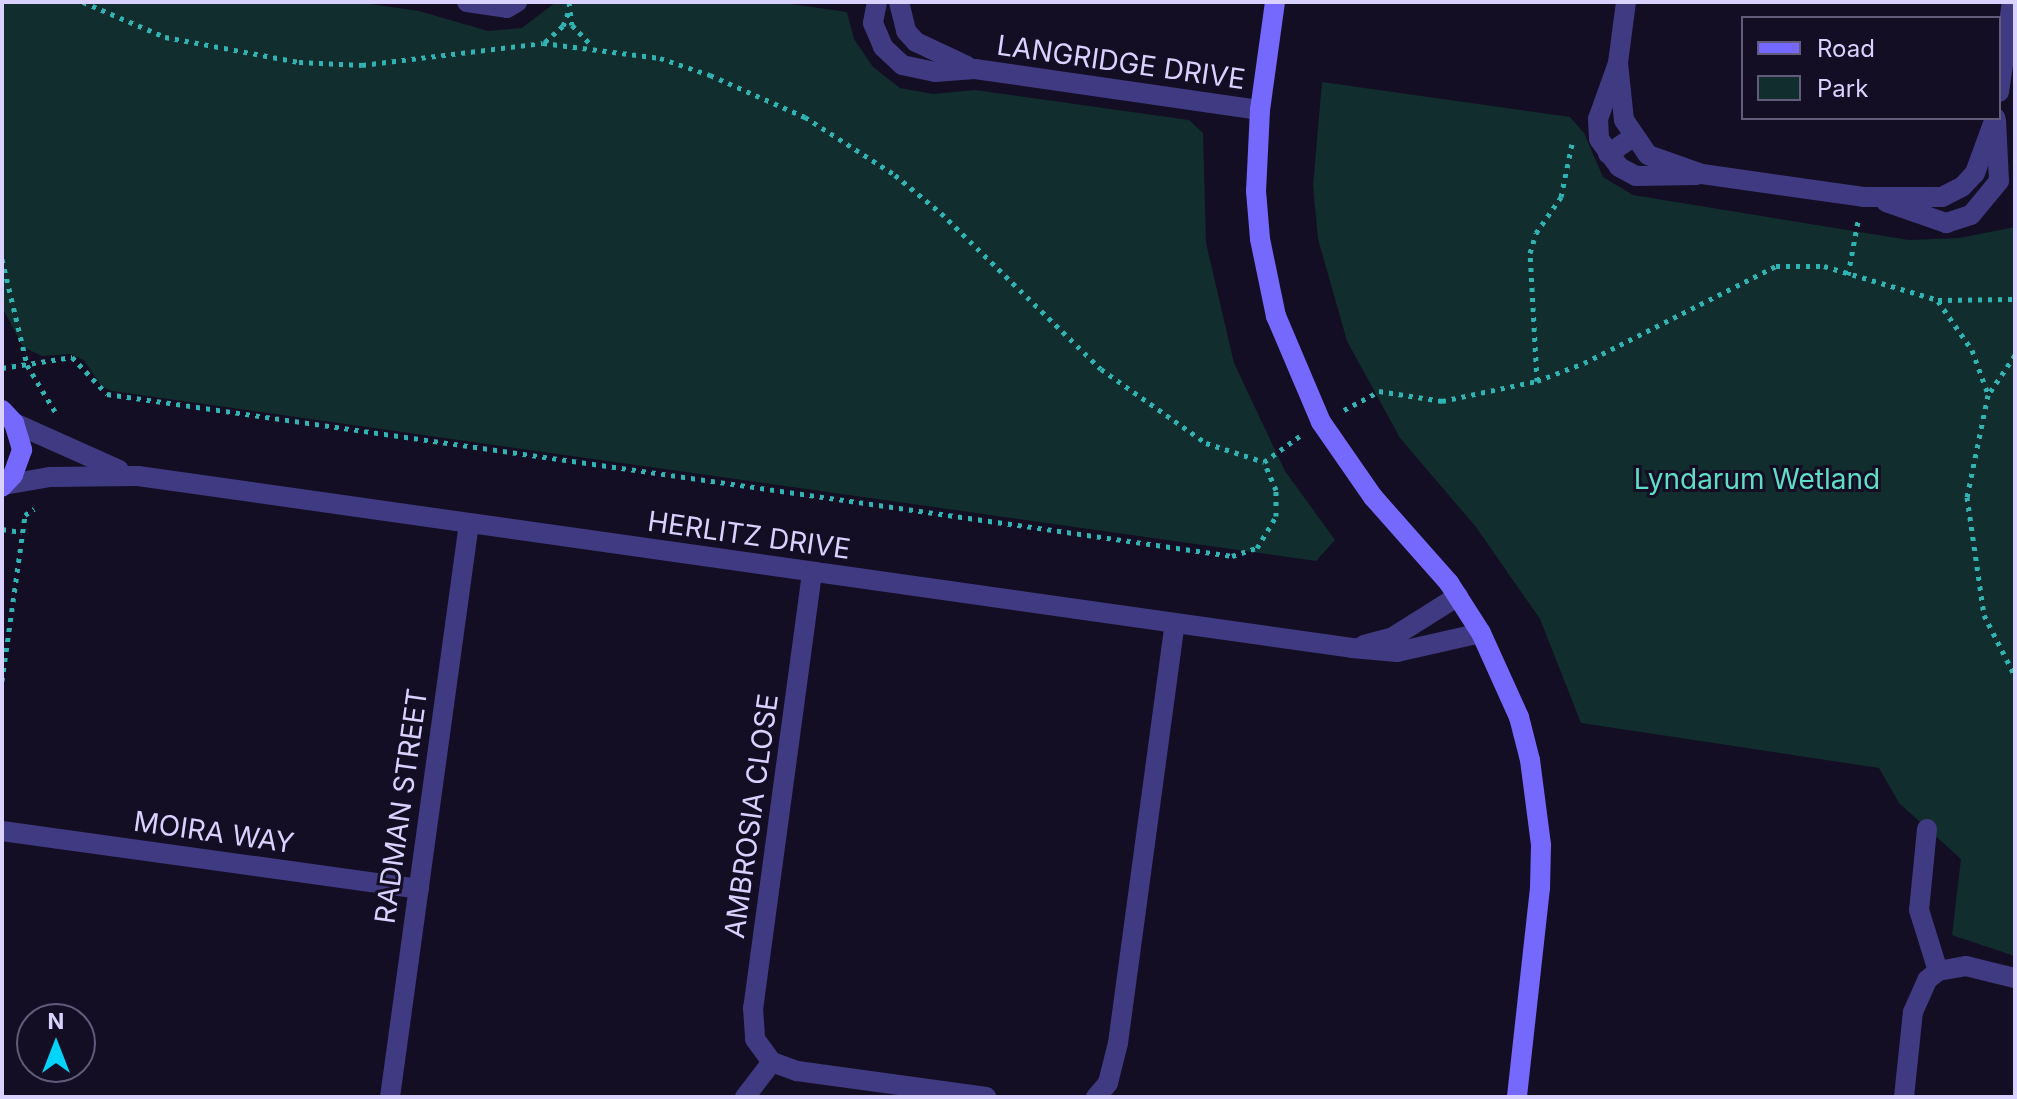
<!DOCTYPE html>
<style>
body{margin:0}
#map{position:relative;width:2017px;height:1099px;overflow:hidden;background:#130e23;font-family:Inter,sans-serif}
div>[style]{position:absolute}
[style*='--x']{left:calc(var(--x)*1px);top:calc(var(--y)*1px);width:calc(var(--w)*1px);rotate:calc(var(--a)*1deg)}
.green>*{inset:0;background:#112d2d}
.path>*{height:5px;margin-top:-2.5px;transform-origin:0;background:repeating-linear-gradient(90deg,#30b4b3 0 4px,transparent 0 10px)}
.lane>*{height:20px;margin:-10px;padding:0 10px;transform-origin:10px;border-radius:10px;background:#403a82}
.street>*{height:20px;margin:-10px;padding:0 10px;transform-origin:10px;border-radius:10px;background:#403a82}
.secondary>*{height:20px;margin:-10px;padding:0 10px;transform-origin:10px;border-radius:10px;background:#7569fd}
span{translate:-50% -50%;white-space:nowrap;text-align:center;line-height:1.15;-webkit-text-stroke:6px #130e23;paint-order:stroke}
.street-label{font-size:28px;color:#d9d1fe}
.park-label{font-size:28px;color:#5edec4}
.frame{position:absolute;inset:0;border:4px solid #d9d1fe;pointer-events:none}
.legend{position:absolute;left:1741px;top:16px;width:260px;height:104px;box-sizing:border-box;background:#130e23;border:2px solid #625c7b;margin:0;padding:10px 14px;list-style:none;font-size:24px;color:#d9d1fe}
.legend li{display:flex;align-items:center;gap:16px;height:40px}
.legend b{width:40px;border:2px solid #625c7b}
.north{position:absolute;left:16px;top:1003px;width:80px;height:80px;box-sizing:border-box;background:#130e23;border:2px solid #625c7b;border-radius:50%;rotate:0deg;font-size:22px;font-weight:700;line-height:32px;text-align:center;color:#d9d1fe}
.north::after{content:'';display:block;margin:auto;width:28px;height:36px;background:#03d3f9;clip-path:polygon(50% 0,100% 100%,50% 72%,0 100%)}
</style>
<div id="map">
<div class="green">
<i style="clip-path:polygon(2px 2px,357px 2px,419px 11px,488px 31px,522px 28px,556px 2px,777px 2px,847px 12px,854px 39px,873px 67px,900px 88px,933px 94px,975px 90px,1189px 120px,1203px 133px,1206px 243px,1234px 363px,1285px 471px,1335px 540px,1316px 561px,112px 391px,101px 386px,84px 360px,70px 354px,42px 356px,23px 347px,2px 307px)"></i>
<i style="clip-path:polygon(1322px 82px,1570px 117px,1584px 133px,1603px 177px,1633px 195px,1909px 240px,1959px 238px,2015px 227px,2015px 956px,1952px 935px,1961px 859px,1899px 803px,1879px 768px,1581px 723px,1540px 619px,1476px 527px,1400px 438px,1347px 341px,1318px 239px,1313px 186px)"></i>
</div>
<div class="path">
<i style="--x:83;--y:2;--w:89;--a:23.1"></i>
<i style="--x:165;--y:37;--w:136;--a:10.6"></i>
<i style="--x:299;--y:62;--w:63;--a:2.7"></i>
<i style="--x:362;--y:65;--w:182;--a:-6.9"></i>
<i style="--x:543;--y:43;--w:118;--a:7.3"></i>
<i style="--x:660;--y:58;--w:53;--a:18.8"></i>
<i style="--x:710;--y:75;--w:104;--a:23.9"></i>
<i style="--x:805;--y:117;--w:107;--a:32.8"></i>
<i style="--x:895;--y:175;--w:60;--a:39.6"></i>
<i style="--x:941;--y:213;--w:223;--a:44.3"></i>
<i style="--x:1101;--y:369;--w:128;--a:35.2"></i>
<i style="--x:1206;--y:443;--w:61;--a:18.1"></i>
<i style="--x:1264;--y:462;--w:46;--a:-36.1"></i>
<i style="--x:569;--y:2;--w:23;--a:83"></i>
<i style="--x:572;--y:25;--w:28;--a:46"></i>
<i style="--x:545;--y:42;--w:24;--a:-42"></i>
<i style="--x:563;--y:26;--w:14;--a:-69"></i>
<i style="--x:2;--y:259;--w:109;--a:76.7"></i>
<i style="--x:27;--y:365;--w:56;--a:58.9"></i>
<i style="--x:1848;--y:275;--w:55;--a:-79.5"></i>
<i style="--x:1938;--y:301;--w:60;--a:55.2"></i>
<i style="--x:1972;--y:350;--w:47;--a:70"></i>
<i style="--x:2015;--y:355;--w:48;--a:124"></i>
<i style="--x:1988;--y:395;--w:104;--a:101.6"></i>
<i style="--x:1967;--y:497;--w:119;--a:81.8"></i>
<i style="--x:1984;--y:615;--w:68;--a:63.1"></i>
<i style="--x:2;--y:368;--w:71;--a:-8.9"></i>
<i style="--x:72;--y:357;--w:51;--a:46.6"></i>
<i style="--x:107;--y:394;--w:1137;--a:8.19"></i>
<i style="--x:1232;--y:556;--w:26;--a:-18"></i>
<i style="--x:1257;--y:548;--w:37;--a:-59"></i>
<i style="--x:1276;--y:516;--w:26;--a:-90"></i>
<i style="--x:1276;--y:490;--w:30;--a:-113"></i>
<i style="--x:1537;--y:381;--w:128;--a:-93.1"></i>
<i style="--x:1530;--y:253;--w:21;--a:-73"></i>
<i style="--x:1536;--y:233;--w:44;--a:-55.2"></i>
<i style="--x:1561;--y:197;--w:54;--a:-78.3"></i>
<i style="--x:1344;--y:410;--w:40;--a:-28"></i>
<i style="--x:1379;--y:391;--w:64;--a:9"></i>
<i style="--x:1442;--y:401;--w:97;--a:-11.9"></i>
<i style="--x:1537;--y:381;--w:50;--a:-21"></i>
<i style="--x:1584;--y:363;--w:215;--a:-26.8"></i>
<i style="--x:1776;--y:266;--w:48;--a:0"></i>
<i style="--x:1824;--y:266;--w:119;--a:16.6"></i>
<i style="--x:1938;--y:300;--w:77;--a:-0.7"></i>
<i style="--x:2;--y:529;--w:20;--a:9"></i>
<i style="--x:2;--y:681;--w:168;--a:-82.1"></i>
<i style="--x:25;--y:515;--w:11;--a:-34"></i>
</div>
<div class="lane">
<i style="--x:1608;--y:154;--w:29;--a:-34"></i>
<i style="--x:1927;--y:829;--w:81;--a:95.6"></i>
<i style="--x:1919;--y:910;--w:64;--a:72.7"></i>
<i style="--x:745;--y:1097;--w:44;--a:-52.4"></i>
</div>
<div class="street">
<i style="--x:467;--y:2;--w:40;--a:8.5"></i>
<i style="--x:507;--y:8;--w:12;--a:-31"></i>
<i style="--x:877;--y:2;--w:21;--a:101"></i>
<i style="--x:873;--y:23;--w:26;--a:67"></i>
<i style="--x:883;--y:47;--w:26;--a:43"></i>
<i style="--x:902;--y:65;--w:34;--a:12"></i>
<i style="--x:935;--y:72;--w:40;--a:-4.3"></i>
<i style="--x:975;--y:69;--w:288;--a:8.2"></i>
<i style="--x:899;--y:2;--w:30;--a:76"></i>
<i style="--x:906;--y:31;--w:15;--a:48"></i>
<i style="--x:916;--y:42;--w:56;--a:25.2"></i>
<i style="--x:1626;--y:2;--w:62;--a:97.5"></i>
<i style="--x:1618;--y:63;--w:59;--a:109.7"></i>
<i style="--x:1598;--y:119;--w:20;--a:87"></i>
<i style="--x:1599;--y:139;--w:34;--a:54"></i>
<i style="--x:1619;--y:167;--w:19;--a:28"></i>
<i style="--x:1636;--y:176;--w:61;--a:-0.9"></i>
<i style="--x:1618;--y:63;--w:57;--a:84"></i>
<i style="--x:1624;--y:120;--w:42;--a:55.6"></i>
<i style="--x:1648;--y:155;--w:57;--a:19.4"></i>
<i style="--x:1702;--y:174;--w:163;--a:8.1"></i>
<i style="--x:1863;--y:197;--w:79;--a:0"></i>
<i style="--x:1942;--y:197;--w:22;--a:-27"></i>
<i style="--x:1962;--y:187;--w:19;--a:-47"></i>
<i style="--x:1975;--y:173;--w:59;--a:-70"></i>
<i style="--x:1999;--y:92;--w:91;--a:-81.8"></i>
<i style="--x:1886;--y:202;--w:64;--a:19.3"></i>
<i style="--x:1946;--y:223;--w:26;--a:-18"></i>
<i style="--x:1971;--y:215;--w:44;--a:-50.5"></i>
<i style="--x:1999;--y:181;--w:61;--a:-92.8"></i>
<i style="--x:14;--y:423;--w:115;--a:24.1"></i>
<i style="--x:4;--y:485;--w:47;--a:-9.9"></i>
<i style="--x:50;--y:477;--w:88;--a:-0.7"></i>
<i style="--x:138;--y:476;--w:1226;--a:8.06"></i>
<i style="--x:1352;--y:648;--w:45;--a:5.1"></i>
<i style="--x:1397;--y:652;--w:86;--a:-12.7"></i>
<i style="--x:812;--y:573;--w:439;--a:97.7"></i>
<i style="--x:753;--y:1008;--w:31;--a:86"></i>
<i style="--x:755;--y:1039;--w:29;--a:54"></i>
<i style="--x:772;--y:1062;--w:27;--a:20"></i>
<i style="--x:797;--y:1071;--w:191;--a:7.8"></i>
<i style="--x:1364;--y:645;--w:30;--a:-15"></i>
<i style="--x:1393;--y:637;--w:77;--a:-32.2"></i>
<i style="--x:2;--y:831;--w:421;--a:7.9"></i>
<i style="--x:390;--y:1097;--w:579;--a:-82.16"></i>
<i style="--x:1096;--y:1097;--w:18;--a:-49"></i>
<i style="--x:1108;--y:1083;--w:41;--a:-76"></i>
<i style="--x:1118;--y:1043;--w:423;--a:-82.3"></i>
<i style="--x:1904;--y:1097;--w:85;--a:-84"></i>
<i style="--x:1913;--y:1012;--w:35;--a:-66"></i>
<i style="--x:1927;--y:980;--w:14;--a:-39"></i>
<i style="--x:1938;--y:971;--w:28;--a:-10"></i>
<i style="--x:1966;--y:966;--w:50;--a:13.8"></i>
</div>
<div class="secondary">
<i style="--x:1275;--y:2;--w:109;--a:97.9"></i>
<i style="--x:1260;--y:110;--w:81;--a:92.8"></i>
<i style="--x:1256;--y:191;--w:48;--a:85.2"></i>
<i style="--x:1260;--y:239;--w:79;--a:78.3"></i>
<i style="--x:1276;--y:316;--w:115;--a:67"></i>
<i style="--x:1321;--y:422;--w:91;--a:55.3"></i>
<i style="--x:1373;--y:497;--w:115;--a:48.5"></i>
<i style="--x:1449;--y:583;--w:59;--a:57.4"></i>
<i style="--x:1481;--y:633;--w:92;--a:65.7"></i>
<i style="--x:1519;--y:717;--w:44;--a:75.7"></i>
<i style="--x:1530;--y:760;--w:86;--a:82.6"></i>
<i style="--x:1541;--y:845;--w:43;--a:91.3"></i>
<i style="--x:1540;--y:888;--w:210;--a:96.3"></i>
<i style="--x:2;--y:410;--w:18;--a:47"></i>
<i style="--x:14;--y:423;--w:28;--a:73"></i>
<i style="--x:22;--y:450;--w:27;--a:110"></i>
<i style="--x:13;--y:475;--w:16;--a:133"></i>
</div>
<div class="street-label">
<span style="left:1121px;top:62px;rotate:8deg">LANGRIDGE DRIVE</span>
<span style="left:749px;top:535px;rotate:8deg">HERLITZ DRIVE</span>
<span style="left:401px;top:806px;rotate:-82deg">RADMAN STREET</span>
<span style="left:751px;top:816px;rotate:-82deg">AMBROSIA CLOSE</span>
<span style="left:214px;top:832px;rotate:8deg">MOIRA WAY</span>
</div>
<div class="park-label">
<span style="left:1757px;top:479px">Lyndarum Wetland</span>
</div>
<div class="frame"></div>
<ul class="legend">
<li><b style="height:10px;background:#7569fd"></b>Road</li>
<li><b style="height:22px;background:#112d2d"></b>Park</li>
</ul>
<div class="north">N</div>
</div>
